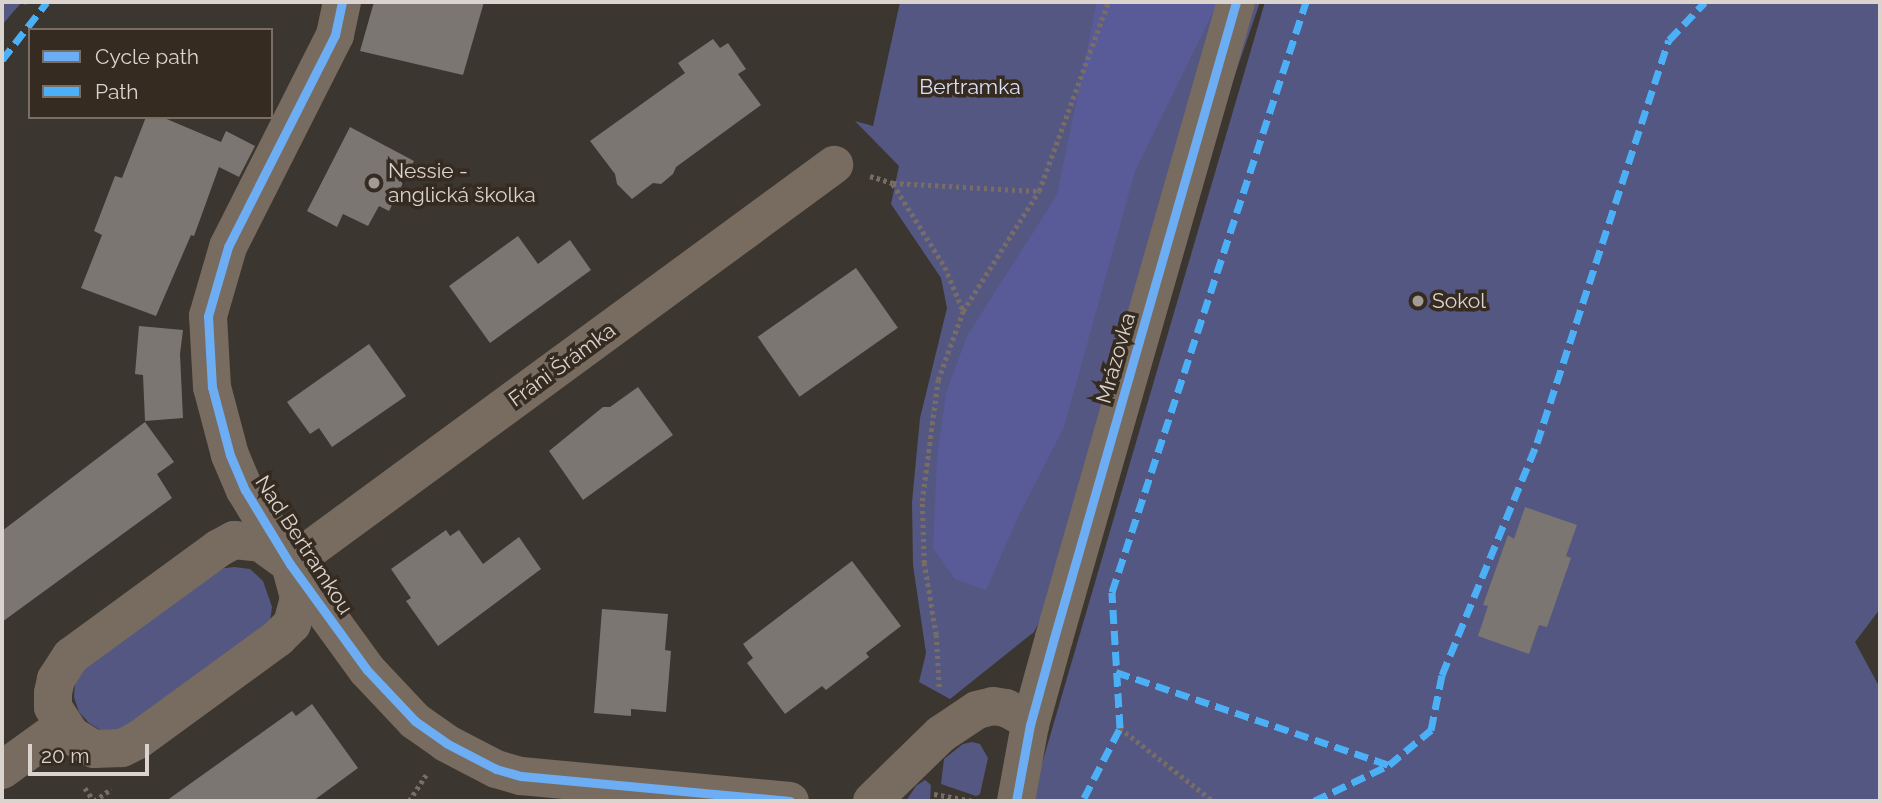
<!DOCTYPE html>
<meta charset="utf-8">
<style>
body{margin:0}
#map{position:relative;width:1882px;height:803px;overflow:hidden;background:#3c3630;font-family:Raleway,sans-serif}
div>[style]{position:absolute}
[style*='--x']{left:calc(var(--x)*1px);top:calc(var(--y)*1px);width:calc(var(--w)*1px);rotate:calc(var(--a)*1deg)}
.green>*{inset:0;background:#545782}
.forest>*{inset:0;background:#595b99}
.building>*{inset:0;background:#7b7671;transform-origin:0 0}
.path>*{height:4.5px;margin-top:-2.25px;transform-origin:0;background:repeating-linear-gradient(90deg,#776d66 0 3.5px,transparent 0 7px)}
.street>*{height:38px;margin:-19px;padding:0 19px;transform-origin:19px;border-radius:19px;background:#786b5f}
.quiet>*{height:7px;margin-top:-3.5px;transform-origin:0;background:repeating-linear-gradient(90deg,#4cb0f7 0 14px,transparent 0 21px)}
.cycleway>*{height:9px;margin:-4.5px;padding:0 4.5px;transform-origin:4.5px;border-radius:4.5px;background:#6dadf4}
.dots>*{width:19px;height:19px;translate:-50% -50%;box-sizing:border-box;border:4px solid #362b21;border-radius:50%}
span{translate:-50% -50%;white-space:nowrap;text-align:center;line-height:1.15;-webkit-text-stroke:7px #362b21;paint-order:stroke}
.park-label{font-size:21px;color:#dde0f5}
.poi-label{font-size:21px;color:#dbd3cd}
.left{translate:0 -50%;text-align:left}
.street-label{font-size:21px;color:#dbd3cd}
.frame{position:absolute;inset:0;border:4px solid #dbd3cd;pointer-events:none}
.legend{position:absolute;left:28px;top:28px;width:245px;height:91px;box-sizing:border-box;background:#362b21;border:2px solid #786e66;margin:0;padding:9px 12px;list-style:none;font-size:21px;color:#dbd3cd}
.legend li{display:flex;align-items:center;gap:14px;height:35px}
.legend b{width:35px;border:2px solid #786e66}
.scale{position:absolute;left:28px;top:744px;width:121px;height:32px;box-sizing:border-box;border:4px solid #dbd3cd;border-top:0;padding-left:9px;font-size:21px;line-height:24px;white-space:nowrap;color:#dbd3cd;-webkit-text-stroke:5px #362b21;paint-order:stroke}
</style>
<div id="map">
<div class="green">
<i style="clip-path:polygon(2px 2px,28px 2px,26px 5px,21px 3px,2px 25px)"></i>
<i style="clip-path:polygon(900px 2px,1260px 2px,1061px 581px,1034px 632px,950px 699px,919px 682px,926px 653px,913px 565px,912px 502px,920px 418px,947px 308px,941px 278px,891px 204px,899px 166px,855px 121px,873px 126px)"></i>
<i style="clip-path:polygon(1265px 2px,1880px 2px,1880px 609px,1855px 642px,1880px 688px,1880px 801px,1031px 801px)"></i>
<i style="clip-path:polygon(234px 567px,250px 569px,263px 581px,272px 607px,270px 621px,118px 732px,102px 731px,89px 723px,79px 712px,74px 697px,75px 681px,81px 666px,218px 569px)"></i>
<i style="clip-path:polygon(972px 742px,980px 744px,988px 758px,980px 794px,976px 796px,941px 784px,944px 759px,963px 744px)"></i>
<i style="clip-path:polygon(925px 780px,931px 785px,930px 801px,906px 801px,916px 786px)"></i>
</div>
<div class="forest">
<i style="clip-path:polygon(1097px 2px,1218px 2px,1135px 171px,1064px 427px,1018px 517px,986px 590px,955px 579px,933px 548px,937px 459px,946px 393px,967px 336px,1057px 195px)"></i>
</div>
<div class="building">
<i style="clip-path:polygon(374px 2px,484px 2px,463px 75px,360px 51px)"></i>
<i style="clip-path:polygon(713px 39px,720px 48px,728px 43px,746px 69px,738px 74px,761px 105px,676px 167px,673px 174px,661px 184px,653px 183px,632px 199px,617px 184px,615px 174px,590px 141px,685px 73px,678px 63px)"></i>
<i style="clip-path:polygon(146px 117px,162px 117px,221px 142px,226px 131px,255px 146px,239px 177px,219px 167px,194px 236px,191px 235px,156px 316px,81px 288px,102px 235px,94px 231px,115px 176px,122px 178px)"></i>
<i style="clip-path:polygon(350px 127px,414px 161px,389px 211px,379px 206px,368px 226px,343px 214px,337px 227px,307px 211px)"></i>
<i style="clip-path:polygon(518px 236px,538px 264px,570px 240px,591px 270px,490px 343px,449px 286px)"></i>
<i style="left:856px;top:268px;width:73px;height:120px;rotate:55deg"></i>
<i style="clip-path:polygon(139px 326px,183px 330px,180px 354px,183px 418px,145px 421px,143px 375px,135px 374px)"></i>
<i style="clip-path:polygon(369px 344px,406px 396px,332px 447px,319px 428px,310px 434px,287px 402px)"></i>
<i style="clip-path:polygon(638px 387px,673px 435px,583px 500px,549px 451px,603px 407px,610px 407px)"></i>
<i style="clip-path:polygon(145px 422px,174px 462px,157px 474px,172px 498px,2px 622px,2px 531px)"></i>
<i style="clip-path:polygon(1525px 507px,1577px 525px,1566px 556px,1571px 558px,1547px 627px,1539px 625px,1529px 654px,1478px 636px,1488px 606px,1483px 605px,1508px 535px,1514px 539px)"></i>
<i style="clip-path:polygon(446px 530px,450px 536px,459px 530px,483px 564px,519px 537px,541px 569px,438px 646px,406px 601px,411px 598px,391px 569px)"></i>
<i style="clip-path:polygon(852px 561px,901px 626px,866px 653px,869px 657px,826px 690px,822px 686px,785px 714px,747px 663px,753px 658px,743px 644px)"></i>
<i style="clip-path:polygon(602px 609px,668px 614px,665px 650px,671px 651px,666px 712px,631px 709px,631px 716px,594px 713px)"></i>
<i style="clip-path:polygon(312px 704px,358px 768px,313px 801px,166px 801px,292px 711px,296px 716px)"></i>
</div>
<div class="path">
<i style="--x:870;--y:176;--w:24;--a:17"></i>
<i style="--x:893;--y:183;--w:145;--a:3.2"></i>
<i style="--x:893;--y:184;--w:98;--a:57.9"></i>
<i style="--x:945;--y:267;--w:47;--a:67.3"></i>
<i style="--x:939;--y:687;--w:52;--a:-93.3"></i>
<i style="--x:936;--y:635;--w:73;--a:-99.5"></i>
<i style="--x:924;--y:563;--w:62;--a:-91.8"></i>
<i style="--x:922;--y:501;--w:122;--a:-82.5"></i>
<i style="--x:938;--y:380;--w:73;--a:-70.1"></i>
<i style="--x:963;--y:311;--w:142;--a:-57.7"></i>
<i style="--x:1039;--y:191;--w:201;--a:-69.9"></i>
<i style="--x:1120;--y:728;--w:118;--a:38.1"></i>
<i style="--x:85;--y:788;--w:16;--a:55"></i>
<i style="--x:94;--y:801;--w:21;--a:-35"></i>
<i style="--x:934;--y:794;--w:39;--a:10"></i>
<i style="--x:409;--y:801;--w:31;--a:-57"></i>
</div>
<div class="street">
<i style="--x:342;--y:2;--w:34;--a:102"></i>
<i style="--x:335;--y:35;--w:237;--a:116.8"></i>
<i style="--x:228;--y:247;--w:72;--a:106.2"></i>
<i style="--x:208;--y:316;--w:71;--a:86.8"></i>
<i style="--x:212;--y:387;--w:70;--a:75.2"></i>
<i style="--x:230;--y:455;--w:38;--a:67"></i>
<i style="--x:245;--y:490;--w:87;--a:58.7"></i>
<i style="--x:290;--y:564;--w:131;--a:54"></i>
<i style="--x:367;--y:670;--w:70;--a:46.7"></i>
<i style="--x:415;--y:721;--w:38;--a:35"></i>
<i style="--x:446;--y:743;--w:56;--a:27.5"></i>
<i style="--x:496;--y:769;--w:26;--a:16"></i>
<i style="--x:521;--y:776;--w:270;--a:5.3"></i>
<i style="--x:234;--y:540;--w:27;--a:6"></i>
<i style="--x:261;--y:543;--w:36;--a:36"></i>
<i style="--x:290;--y:564;--w:35;--a:75"></i>
<i style="--x:299;--y:598;--w:27;--a:105"></i>
<i style="--x:292;--y:624;--w:20;--a:135"></i>
<i style="--x:278;--y:638;--w:173;--a:143.9"></i>
<i style="--x:138;--y:740;--w:18;--a:153"></i>
<i style="--x:122;--y:748;--w:28;--a:178"></i>
<i style="--x:94;--y:749;--w:27;--a:-149"></i>
<i style="--x:71;--y:735;--w:33;--a:-123"></i>
<i style="--x:53;--y:707;--w:14;--a:-90"></i>
<i style="--x:53;--y:693;--w:14;--a:-78"></i>
<i style="--x:56;--y:679;--w:27;--a:-57"></i>
<i style="--x:71;--y:656;--w:183;--a:-36.1"></i>
<i style="--x:219;--y:548;--w:17;--a:-28"></i>
<i style="--x:290;--y:564;--w:675;--a:-36.26"></i>
<i style="--x:2;--y:770;--w:75;--a:-35.8"></i>
<i style="--x:872;--y:801;--w:96;--a:-44.2"></i>
<i style="--x:941;--y:734;--w:43;--a:-33.7"></i>
<i style="--x:977;--y:710;--w:16;--a:-14"></i>
<i style="--x:993;--y:706;--w:13;--a:9"></i>
<i style="--x:1006;--y:708;--w:19;--a:28"></i>
<i style="--x:1023;--y:717;--w:11;--a:49"></i>
<i style="--x:1016;--y:801;--w:77;--a:-79.6"></i>
<i style="--x:1030;--y:725;--w:90;--a:-74.6"></i>
<i style="--x:1054;--y:638;--w:662;--a:-74.03"></i>
</div>
<div class="quiet">
<i style="--x:2;--y:60;--w:73;--a:-52.2"></i>
<i style="--x:1116;--y:672;--w:288;--a:18.8"></i>
<i style="--x:1389;--y:765;--w:55;--a:-39.8"></i>
<i style="--x:1431;--y:730;--w:56;--a:-78.7"></i>
<i style="--x:1442;--y:675;--w:251;--a:-67.7"></i>
<i style="--x:1537;--y:443;--w:424;--a:-71.9"></i>
<i style="--x:1669;--y:40;--w:52;--a:-46.5"></i>
<i style="--x:1084;--y:798;--w:79;--a:-62.8"></i>
<i style="--x:1120;--y:728;--w:136;--a:-93.4"></i>
<i style="--x:1112;--y:592;--w:621;--a:-71.8"></i>
<i style="--x:1314;--y:801;--w:83;--a:-25.6"></i>
</div>
<div class="cycleway">
<i style="--x:342;--y:2;--w:34;--a:102"></i>
<i style="--x:335;--y:35;--w:237;--a:116.8"></i>
<i style="--x:228;--y:247;--w:72;--a:106.2"></i>
<i style="--x:208;--y:316;--w:71;--a:86.8"></i>
<i style="--x:212;--y:387;--w:70;--a:75.2"></i>
<i style="--x:230;--y:455;--w:38;--a:67"></i>
<i style="--x:245;--y:490;--w:87;--a:58.7"></i>
<i style="--x:290;--y:564;--w:131;--a:54"></i>
<i style="--x:367;--y:670;--w:70;--a:46.7"></i>
<i style="--x:415;--y:721;--w:38;--a:35"></i>
<i style="--x:446;--y:743;--w:56;--a:27.5"></i>
<i style="--x:496;--y:769;--w:26;--a:16"></i>
<i style="--x:521;--y:776;--w:270;--a:5.3"></i>
<i style="--x:1016;--y:801;--w:77;--a:-79.6"></i>
<i style="--x:1030;--y:725;--w:90;--a:-74.6"></i>
<i style="--x:1054;--y:638;--w:662;--a:-74.03"></i>
</div>
<div class="dots">
<i style="left:374px;top:183px;background:#a39c96"></i>
<i style="left:1418px;top:301px;background:#a39c96"></i>
</div>
<div class="park-label">
<span style="left:970px;top:87px">Bertramka</span>
</div>
<div class="poi-label">
<span class="left" style="left:388px;top:183px">Nessie -<br>anglická školka</span>
<span class="left" style="left:1432px;top:301px">Sokol</span>
</div>
<div class="street-label">
<span style="left:1116px;top:358px;rotate:-74deg">Mrázovka</span>
<span style="left:562px;top:365px;rotate:-36deg">Fráni Šrámka</span>
<span style="left:304px;top:545px;rotate:57deg">Nad Bertramkou</span>
</div>
<div class="frame"></div>
<ul class="legend">
<li><b style="height:9px;background:#6dadf4"></b>Cycle path</li>
<li><b style="height:9px;background:#4cb0f7"></b>Path</li>
</ul>
<div class="scale">20 m</div>
</div>
